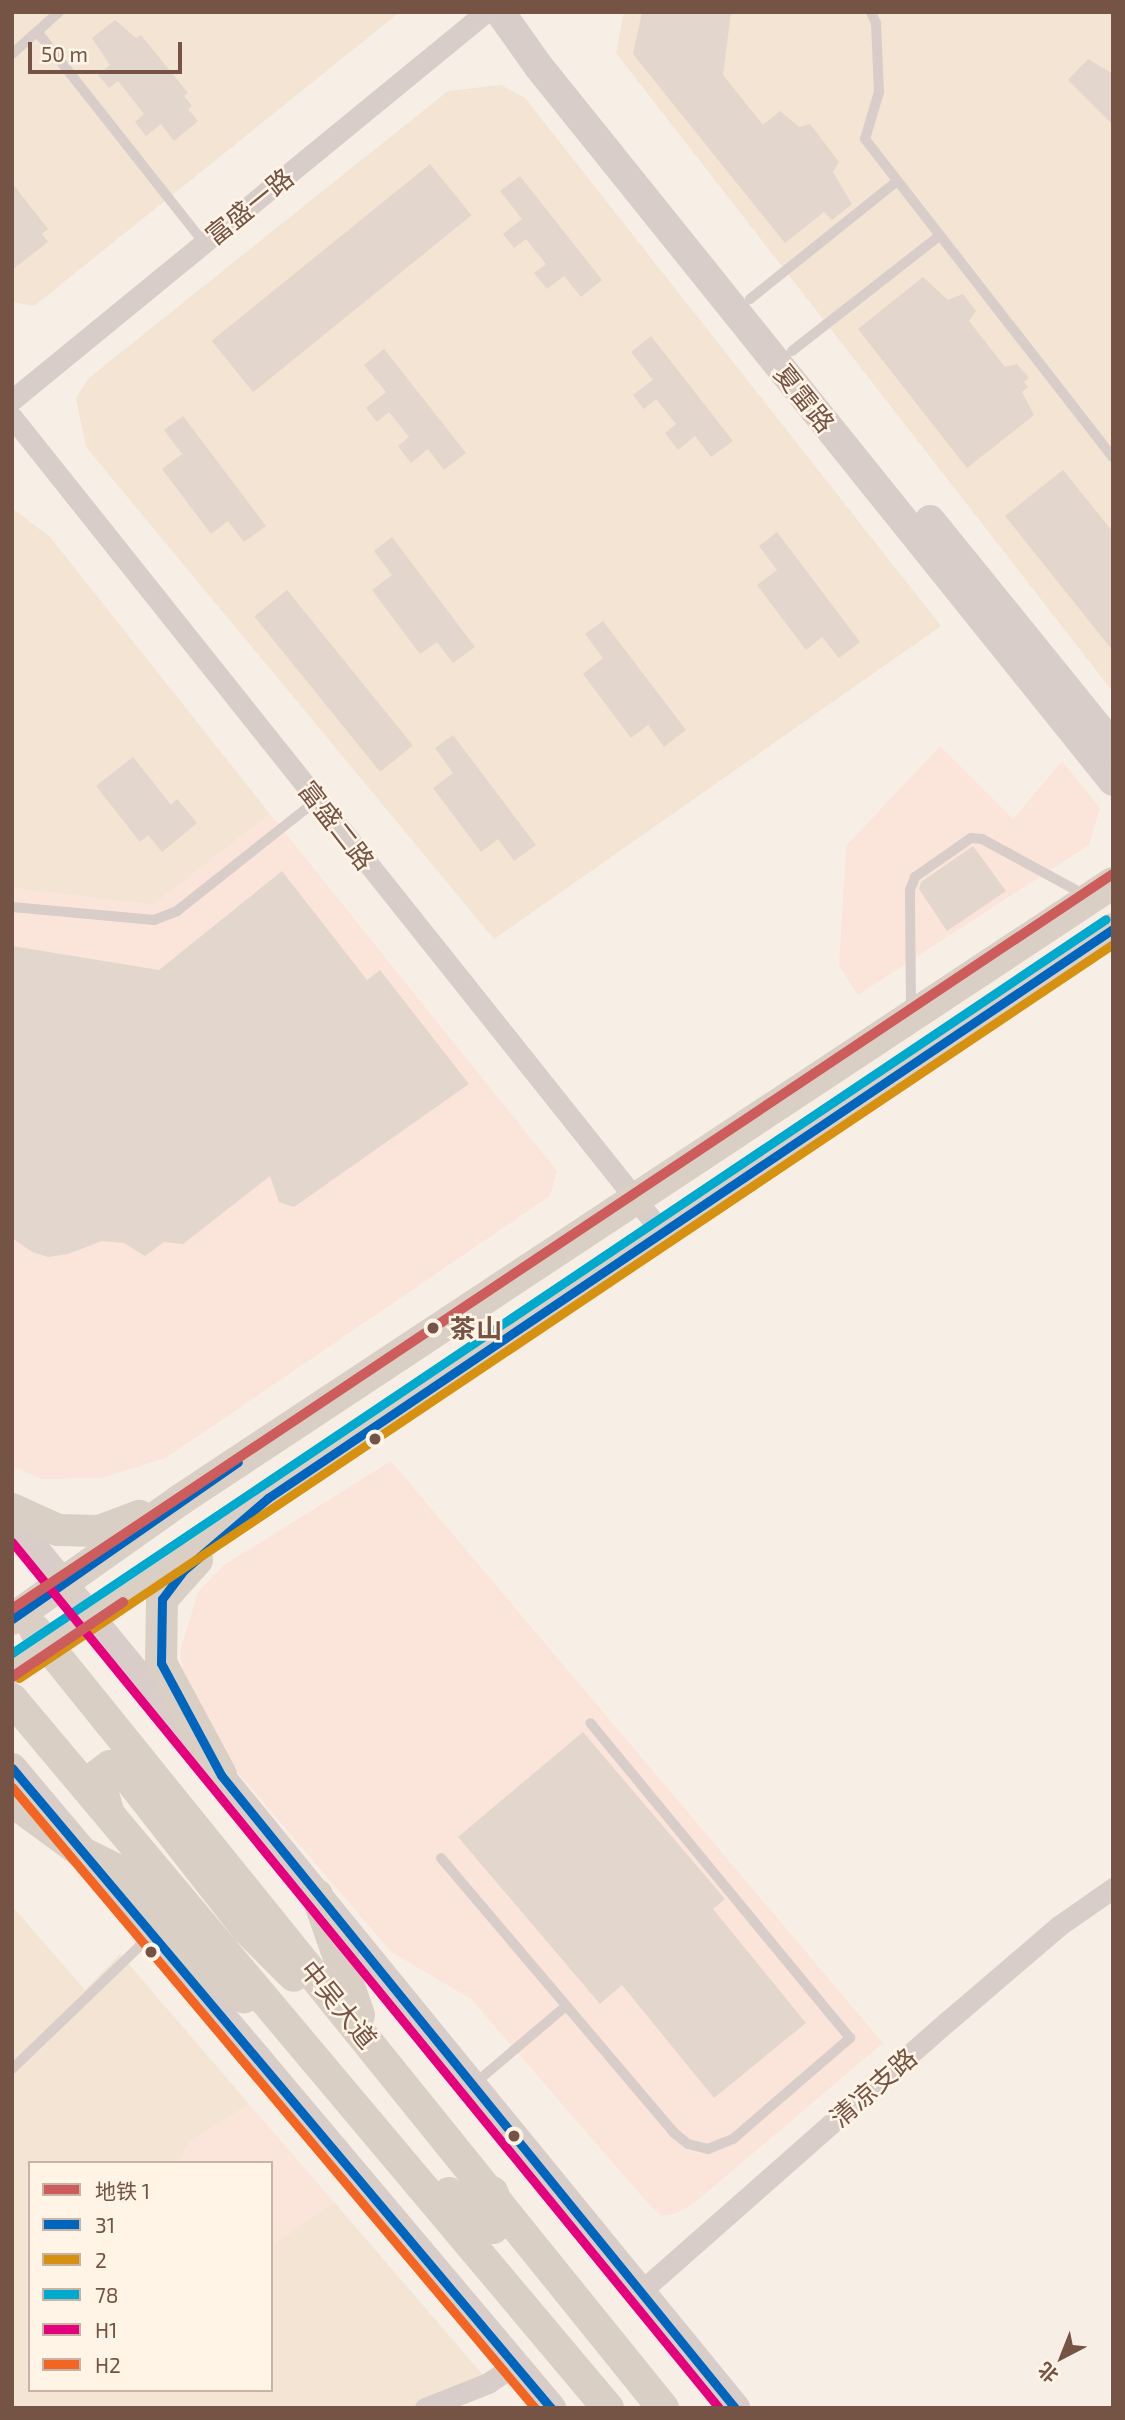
<!DOCTYPE html>
<meta charset="utf-8">
<style>
body{margin:0}
#map{position:relative;width:1125px;height:2420px;overflow:hidden;background:#f7efe5;font-family:"Exo 2","Noto Sans SC",sans-serif}
div>[style]{position:absolute}
[style*='--x']{left:calc(var(--x)*1px);top:calc(var(--y)*1px);width:calc(var(--w)*1px);rotate:calc(var(--a)*1deg)}
.residential>*{inset:0;background:#f3e4d4}
.commercial>*{inset:0;background:#fbe5da}
.building>*{inset:0;background:#e3d6cc;transform-origin:0 0}
.lane>*{height:10px;margin:-5px;padding:0 5px;transform-origin:5px;border-radius:5px;background:#d8cdc8}
.street>*{height:21px;margin:-10.5px;padding:0 10.5px;transform-origin:10.5px;border-radius:10.5px;background:#d8cdc8}
.secondary>*{height:30px;margin:-15px;padding:0 15px;transform-origin:15px;border-radius:15px;background:#d8cdc8}
.primary>*{height:32px;margin:-16px;padding:0 16px;transform-origin:16px;border-radius:16px;background:#dacfc4}
.bus-1>*{height:9px;margin:-4.5px;padding:0 4.5px;transform-origin:4.5px;border-radius:4.5px;background:#0065bd}
.bus-2>*{height:9px;margin:-4.5px;padding:0 4.5px;transform-origin:4.5px;border-radius:4.5px;background:#d69111}
.bus-3>*{height:9px;margin:-4.5px;padding:0 4.5px;transform-origin:4.5px;border-radius:4.5px;background:#00a9ce}
.bus-4>*{height:9px;margin:-4.5px;padding:0 4.5px;transform-origin:4.5px;border-radius:4.5px;background:#e5007d}
.bus-5>*{height:9px;margin:-4.5px;padding:0 4.5px;transform-origin:4.5px;border-radius:4.5px;background:#f26522}
.metro-1>*{height:10px;margin:-5px;padding:0 5px;transform-origin:5px;border-radius:5px;background:#cd5c5c}
.dots>*{width:19px;height:19px;translate:-50% -50%;box-sizing:border-box;border:4px solid #fff4e6;border-radius:50%}
span{translate:-50% -50%;white-space:nowrap;text-align:center;line-height:1.15;-webkit-text-stroke:5px #fff4e6;paint-order:stroke}
.street-label{font-size:26px;color:#755345}
.stop-label{font-size:26px;color:#755345;font-weight:700}
.left{translate:0 -50%;text-align:left}
.frame{position:absolute;inset:0;border:14px solid #755345;pointer-events:none}
.legend{position:absolute;left:28px;top:2161px;width:245px;height:231px;box-sizing:border-box;background:#fff4e6;border:2px solid #c8b4a6;margin:0;padding:9px 12px;list-style:none;font-size:21px;color:#755345}
.legend li{display:flex;align-items:center;gap:14px;height:35px}
.legend b{width:35px;border:2px solid #c8b4a6}
.north{position:absolute;left:1027px;top:2322px;width:70px;height:70px;-webkit-text-stroke:5px #fff4e6;paint-order:stroke;rotate:222deg;font-size:19px;font-weight:700;line-height:28px;text-align:center;color:#755345}
.north::after{content:'';display:block;margin:auto;width:24px;height:32px;background:#755345;clip-path:polygon(50% 0,100% 100%,50% 72%,0 100%)}
.scale{position:absolute;left:28px;top:42px;width:154px;height:32px;box-sizing:border-box;border:4px solid #755345;border-top:0;padding-left:9px;font-size:21px;line-height:24px;white-space:nowrap;color:#755345;-webkit-text-stroke:5px #fff4e6;paint-order:stroke}
</style>
<div id="map">
<div class="residential">
<i style="clip-path:polygon(12px 12px,400px 12px,34px 306px,12px 302px)"></i>
<i style="clip-path:polygon(624px 12px,1113px 12px,1113px 692px,616px 53px)"></i>
<i style="clip-path:polygon(501px 85px,525px 98px,941px 626px,494px 939px,86px 447px,76px 398px,89px 378px,448px 91px)"></i>
<i style="clip-path:polygon(12px 508px,50px 537px,270px 814px,153px 905px,12px 888px)"></i>
<i style="clip-path:polygon(12px 1906px,85px 1990px,120px 1954px,249px 2104px,189px 2143px,179px 2163px,30px 2163px,30px 2390px,271px 2390px,271px 2246px,334px 2202px,496px 2390px,455px 2408px,12px 2408px)"></i>
</div>
<div class="commercial">
<i style="clip-path:polygon(940px 746px,1013px 819px,1062px 761px,1100px 808px,1089px 845px,858px 995px,839px 966px,846px 846px)"></i>
<i style="clip-path:polygon(270px 814px,557px 1171px,550px 1196px,166px 1458px,102px 1478px,42px 1479px,12px 1467px,12px 888px,153px 905px)"></i>
<i style="clip-path:polygon(391px 1461px,883px 2043px,692px 2205px,674px 2214px,661px 2216px,645px 2200px,471px 1999px,391px 1952px,233px 1767px,186px 1692px,180px 1651px,198px 1592px,224px 1565px)"></i>
<i style="clip-path:polygon(249px 2104px,334px 2202px,271px 2246px,271px 2163px,179px 2163px,189px 2143px)"></i>
</div>
<div class="building">
<i style="clip-path:polygon(642px 12px,731px 12px,723px 75px,763px 125px,780px 111px,799px 127px,810px 124px,839px 162px,833px 172px,852px 204px,832px 220px,824px 212px,785px 243px,633px 54px)"></i>
<i style="clip-path:polygon(115px 20px,136px 38px,141px 35px,188px 93px,184px 96px,192px 106px,188px 109px,198px 121px,174px 141px,161px 124px,146px 136px,135px 122px,144px 114px,118px 81px,109px 88px,98px 75px,110px 65px,92px 38px)"></i>
<i style="clip-path:polygon(1088px 59px,1113px 74px,1113px 125px,1068px 80px)"></i>
<i style="left:430px;top:164px;width:66px;height:281px;rotate:51deg"></i>
<i style="clip-path:polygon(520px 176px,602px 280px,581px 297px,564px 276px,547px 289px,534px 273px,546px 264px,526px 239px,514px 248px,503px 234px,522px 219px,500px 191px)"></i>
<i style="clip-path:polygon(12px 183px,48px 229px,42px 234px,48px 242px,12px 270px)"></i>
<i style="clip-path:polygon(923px 277px,948px 300px,963px 294px,976px 311px,969px 321px,1005px 367px,1017px 364px,1029px 378px,1024px 382px,1028px 387px,1022px 392px,1034px 415px,967px 468px,858px 329px)"></i>
<i style="clip-path:polygon(651px 336px,733px 441px,711px 457px,695px 436px,678px 450px,665px 433px,676px 424px,656px 399px,644px 409px,633px 395px,653px 380px,631px 352px)"></i>
<i style="clip-path:polygon(384px 349px,466px 453px,444px 470px,428px 449px,411px 463px,398px 446px,409px 437px,389px 412px,377px 422px,366px 408px,386px 392px,364px 365px)"></i>
<i style="clip-path:polygon(183px 416px,266px 526px,244px 542px,228px 521px,211px 534px,162px 469px,182px 454px,164px 430px)"></i>
<i style="clip-path:polygon(1063px 470px,1113px 532px,1113px 651px,1005px 516px)"></i>
<i style="clip-path:polygon(777px 532px,860px 642px,839px 658px,822px 637px,806px 650px,757px 585px,777px 570px,759px 546px)"></i>
<i style="clip-path:polygon(392px 537px,475px 647px,453px 663px,437px 642px,420px 654px,372px 590px,392px 575px,374px 551px)"></i>
<i style="left:287px;top:590px;width:200px;height:42px;rotate:51deg"></i>
<i style="clip-path:polygon(603px 621px,686px 730px,664px 747px,648px 725px,631px 738px,583px 674px,603px 658px,585px 634px)"></i>
<i style="clip-path:polygon(453px 735px,536px 845px,514px 861px,498px 839px,481px 852px,433px 788px,453px 773px,435px 748px)"></i>
<i style="clip-path:polygon(133px 757px,171px 805px,177px 799px,197px 823px,162px 852px,148px 835px,140px 842px,96px 786px)"></i>
<i style="clip-path:polygon(973px 846px,1006px 891px,947px 931px,919px 889px,921px 882px)"></i>
<i style="clip-path:polygon(282px 871px,367px 980px,380px 970px,469px 1084px,294px 1207px,279px 1202px,270px 1176px,183px 1244px,164px 1242px,145px 1256px,124px 1243px,102px 1241px,68px 1254px,48px 1257px,32px 1252px,12px 1238px,12px 946px,159px 970px)"></i>
<i style="clip-path:polygon(583px 1732px,725px 1899px,713px 1909px,806px 2023px,714px 2098px,622px 1985px,600px 2004px,458px 1837px)"></i>
</div>
<div class="lane">
<i style="--x:871;--y:12;--w:12;--a:66"></i>
<i style="--x:876;--y:23;--w:69;--a:87.5"></i>
<i style="--x:879;--y:92;--w:49;--a:106.6"></i>
<i style="--x:865;--y:139;--w:403;--a:52.1"></i>
<i style="--x:39;--y:34;--w:266;--a:51.7"></i>
<i style="--x:12;--y:54;--w:63;--a:-41.8"></i>
<i style="--x:750;--y:299;--w:186;--a:-38.7"></i>
<i style="--x:792;--y:351;--w:185;--a:-38"></i>
<i style="--x:12;--y:907;--w:143;--a:5.2"></i>
<i style="--x:154;--y:920;--w:25;--a:-21"></i>
<i style="--x:177;--y:911;--w:179;--a:-38.4"></i>
<i style="--x:911;--y:1010;--w:120;--a:-90.5"></i>
<i style="--x:910;--y:890;--w:14;--a:-69"></i>
<i style="--x:915;--y:877;--w:68;--a:-34.9"></i>
<i style="--x:971;--y:838;--w:11;--a:5"></i>
<i style="--x:982;--y:839;--w:117;--a:28.5"></i>
<i style="--x:441;--y:1858;--w:359;--a:49.7"></i>
<i style="--x:673;--y:2132;--w:19;--a:39"></i>
<i style="--x:688;--y:2144;--w:21;--a:14"></i>
<i style="--x:708;--y:2149;--w:27;--a:-22"></i>
<i style="--x:733;--y:2139;--w:155;--a:-40.8"></i>
<i style="--x:850;--y:2038;--w:408;--a:-129.5"></i>
<i style="--x:12;--y:2069;--w:192;--a:-43.9"></i>
<i style="--x:474;--y:2084;--w:121;--a:-40.3"></i>
</div>
<div class="street">
<i style="--x:12;--y:400;--w:613;--a:-39.3"></i>
<i style="--x:12;--y:417;--w:1042;--a:51.43"></i>
<i style="--x:639;--y:2293;--w:413;--a:-41.4"></i>
<i style="--x:949;--y:2020;--w:146;--a:-40.6"></i>
<i style="--x:1060;--y:1925;--w:65;--a:-34.9"></i>
<i style="--x:425;--y:2408;--w:68;--a:-21.6"></i>
<i style="--x:488;--y:2383;--w:32;--a:-34"></i>
</div>
<div class="secondary">
<i style="--x:500;--y:12;--w:67;--a:54.7"></i>
<i style="--x:539;--y:67;--w:916;--a:51.2"></i>
<i style="--x:930;--y:520;--w:291;--a:51"></i>
<i style="--x:12;--y:1522;--w:1144;--a:50.78"></i>
<i style="--x:12;--y:1768;--w:837;--a:49.9"></i>
</div>
<div class="primary">
<i style="--x:12;--y:1509;--w:51;--a:24.5"></i>
<i style="--x:58;--y:1530;--w:41;--a:1.4"></i>
<i style="--x:99;--y:1531;--w:43;--a:-20.6"></i>
<i style="--x:197;--y:1560;--w:52;--a:131.9"></i>
<i style="--x:162;--y:1599;--w:64;--a:90.9"></i>
<i style="--x:161;--y:1663;--w:127;--a:61.8"></i>
<i style="--x:12;--y:1619;--w:206;--a:-35.3"></i>
<i style="--x:180;--y:1500;--w:1119;--a:-33.48"></i>
<i style="--x:35;--y:1630;--w:1000;--a:51.09"></i>
<i style="--x:12;--y:1668;--w:1326;--a:-33.87"></i>
<i style="--x:12;--y:1699;--w:926;--a:49.95"></i>
<i style="--x:12;--y:1801;--w:88;--a:36.2"></i>
<i style="--x:83;--y:1853;--w:54;--a:26.6"></i>
<i style="--x:131;--y:1877;--w:120;--a:50.1"></i>
<i style="--x:208;--y:1969;--w:46;--a:37.9"></i>
<i style="--x:108;--y:1811;--w:37;--a:-106"></i>
<i style="--x:98;--y:1775;--w:15;--a:-37"></i>
<i style="--x:110;--y:1766;--w:20;--a:30"></i>
<i style="--x:127;--y:1776;--w:194;--a:51.9"></i>
<i style="--x:247;--y:1929;--w:66;--a:45"></i>
<i style="--x:317;--y:1895;--w:127;--a:70.7"></i>
<i style="--x:449;--y:2193;--w:31;--a:50"></i>
<i style="--x:469;--y:2217;--w:26;--a:25"></i>
<i style="--x:493;--y:2228;--w:13;--a:-39"></i>
<i style="--x:503;--y:2220;--w:30;--a:-111"></i>
</div>
<div class="bus-1">
<i style="--x:12;--y:1619;--w:275;--a:-34.8"></i>
<i style="--x:12;--y:1768;--w:837;--a:49.9"></i>
<i style="--x:735;--y:2408;--w:815;--a:-129.08"></i>
<i style="--x:221;--y:1775;--w:127;--a:-118.2"></i>
<i style="--x:161;--y:1663;--w:64;--a:-89.1"></i>
<i style="--x:162;--y:1599;--w:36;--a:-53"></i>
<i style="--x:184;--y:1570;--w:111;--a:-40.6"></i>
<i style="--x:268;--y:1498;--w:1019;--a:-33.96"></i>
</div>
<div class="bus-2">
<i style="--x:19;--y:1678;--w:1317;--a:-33.86"></i>
</div>
<div class="bus-3">
<i style="--x:12;--y:1653;--w:1317;--a:-33.86"></i>
</div>
<div class="bus-4">
<i style="--x:12;--y:1542;--w:1118;--a:50.77"></i>
</div>
<div class="bus-5">
<i style="--x:12;--y:1787;--w:812;--a:49.9"></i>
</div>
<div class="metro-1">
<i style="--x:12;--y:1609;--w:1324;--a:-33.73"></i>
<i style="--x:12;--y:1677;--w:134;--a:-34"></i>
</div>
<div class="dots">
<i style="left:433px;top:1328px;background:#755345"></i>
<i style="left:375px;top:1439px;background:#755345"></i>
<i style="left:151px;top:1952px;background:#755345"></i>
<i style="left:514px;top:2136px;background:#755345"></i>
</div>
<div class="street-label">
<span style="left:249px;top:206px;rotate:-39deg">富盛一路</span>
<span style="left:805px;top:398px;rotate:51deg">夏雷路</span>
<span style="left:337px;top:825px;rotate:52deg">富盛二路</span>
<span style="left:339px;top:2004px;rotate:51deg">中吴大道</span>
<span style="left:873px;top:2087px;rotate:-41deg">清凉支路</span>
</div>
<div class="stop-label">
<span class="left" style="left:450px;top:1328px">茶山</span>
</div>
<div class="frame"></div>
<ul class="legend">
<li><b style="height:9px;background:#cd5c5c"></b>地铁 1</li>
<li><b style="height:9px;background:#0065bd"></b>31</li>
<li><b style="height:9px;background:#d69111"></b>2</li>
<li><b style="height:9px;background:#00a9ce"></b>78</li>
<li><b style="height:9px;background:#e5007d"></b>H1</li>
<li><b style="height:9px;background:#f26522"></b>H2</li>
</ul>
<div class="north">北</div>
<div class="scale">50 m</div>
</div>
